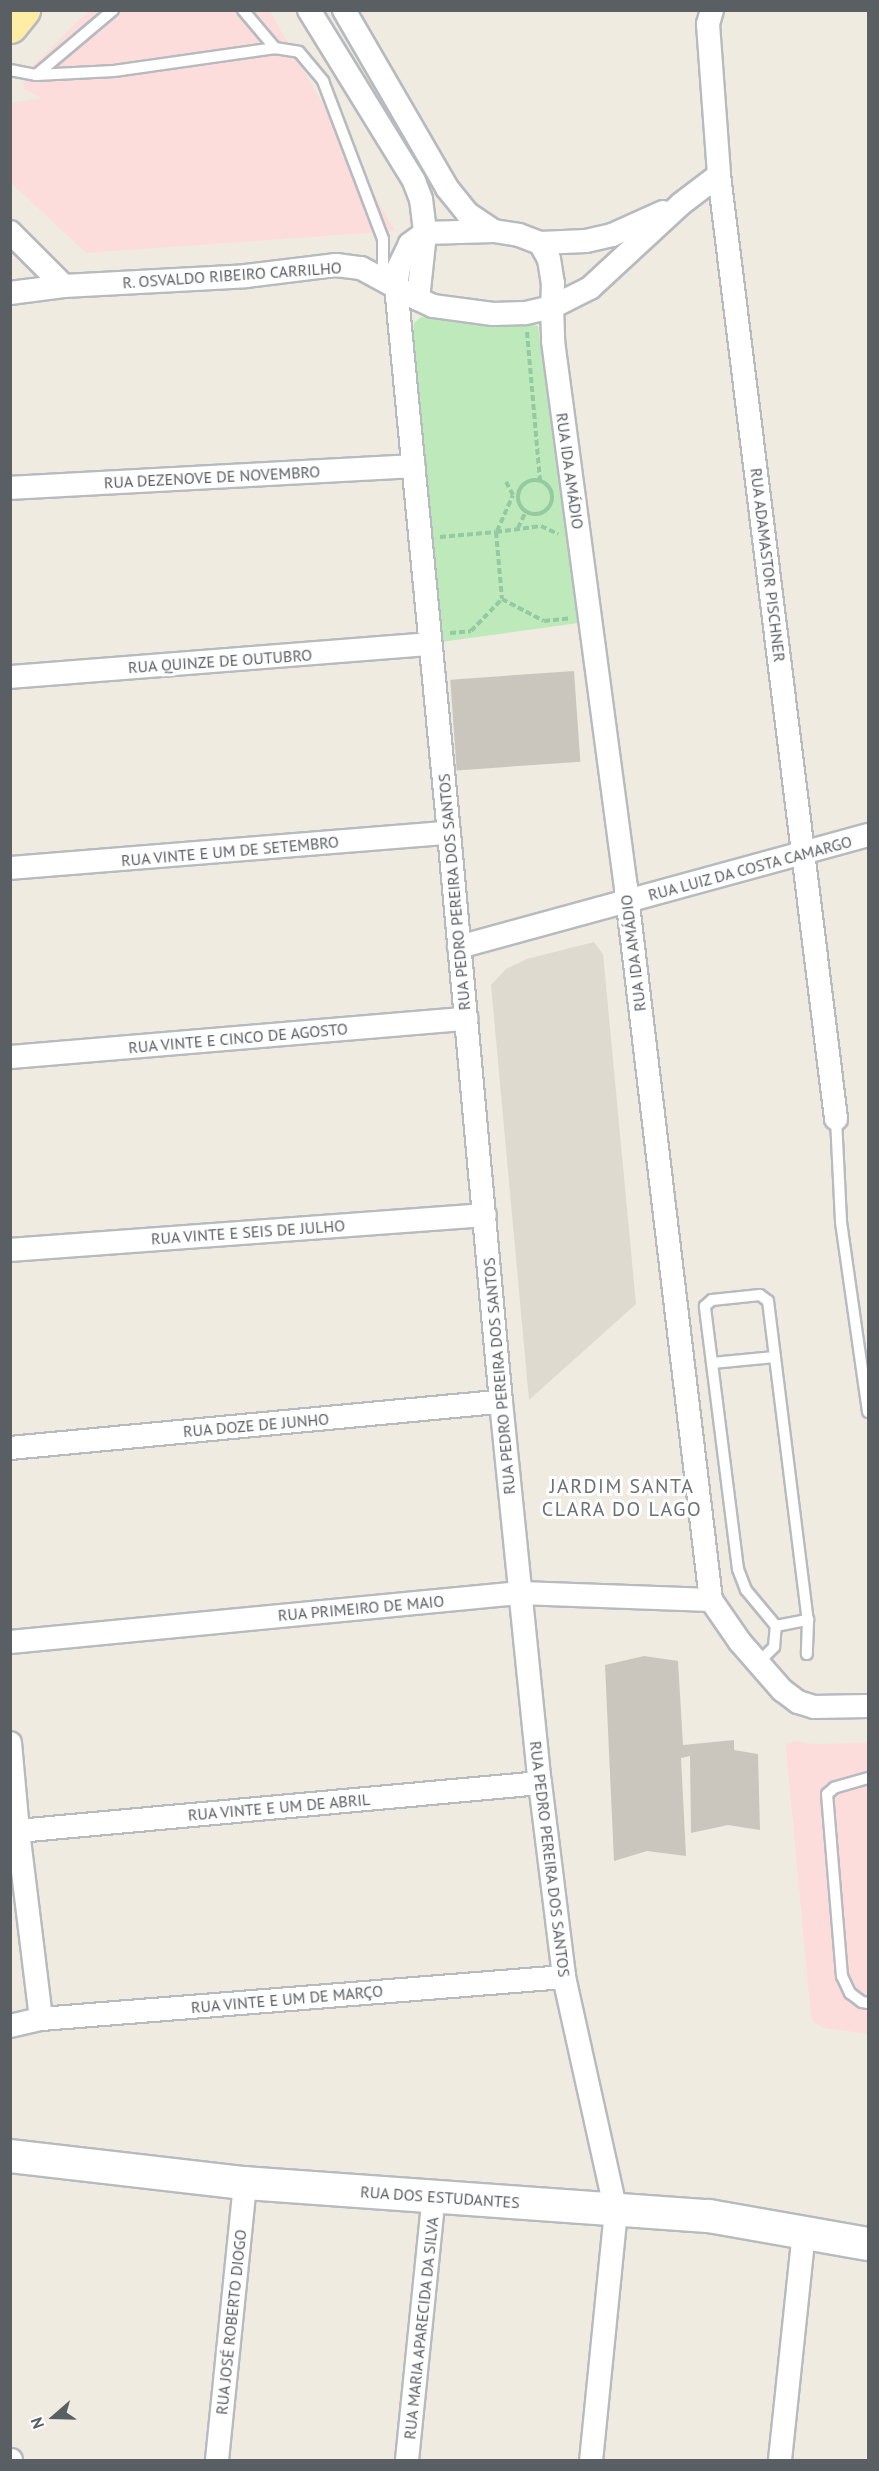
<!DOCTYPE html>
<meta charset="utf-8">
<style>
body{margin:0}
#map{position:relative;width:879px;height:2471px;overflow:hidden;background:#efebe1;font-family:"PT Sans",sans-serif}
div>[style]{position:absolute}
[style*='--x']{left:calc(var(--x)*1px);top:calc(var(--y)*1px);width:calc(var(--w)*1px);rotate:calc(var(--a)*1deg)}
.education>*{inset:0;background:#dedad0}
.medical>*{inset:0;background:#fddddb}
.green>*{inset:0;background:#bde9bb}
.building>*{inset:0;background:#cac6be;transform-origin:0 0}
.path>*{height:4px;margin-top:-2px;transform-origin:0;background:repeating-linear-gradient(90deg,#94caa1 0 6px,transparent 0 9px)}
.path>.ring{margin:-2px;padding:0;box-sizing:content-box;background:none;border:4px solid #94caa1;border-radius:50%}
.roads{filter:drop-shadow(2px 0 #b7babf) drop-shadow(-2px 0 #b7babf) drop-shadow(0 2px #b7babf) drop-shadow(0 -2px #b7babf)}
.lane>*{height:10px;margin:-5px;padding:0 5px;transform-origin:5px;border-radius:5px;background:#fff}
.street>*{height:22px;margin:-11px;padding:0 11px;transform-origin:11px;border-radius:11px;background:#fff}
.secondary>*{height:32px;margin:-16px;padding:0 16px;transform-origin:16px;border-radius:16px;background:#fff}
.primary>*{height:33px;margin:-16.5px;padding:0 16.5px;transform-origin:16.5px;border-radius:16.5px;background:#ffeda6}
span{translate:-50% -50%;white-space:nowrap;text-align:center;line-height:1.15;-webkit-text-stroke:6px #fff;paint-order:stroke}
.street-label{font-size:16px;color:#5a5f64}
.quarter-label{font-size:20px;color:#6b7176;letter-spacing:1.5px}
.frame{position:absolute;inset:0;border:12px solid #5a5f64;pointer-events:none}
.north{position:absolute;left:24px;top:2387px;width:60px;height:60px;-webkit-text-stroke:4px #fff;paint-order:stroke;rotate:250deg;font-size:16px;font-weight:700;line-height:24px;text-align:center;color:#5a5f64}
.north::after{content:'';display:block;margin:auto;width:21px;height:27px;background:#5a5f64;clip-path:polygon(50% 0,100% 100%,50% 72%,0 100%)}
</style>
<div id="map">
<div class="education">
<i style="clip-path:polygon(594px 942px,603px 954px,636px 1304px,529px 1400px,491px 985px,506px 969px,527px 959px)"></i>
</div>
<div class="medical">
<i style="clip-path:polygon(88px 11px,270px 11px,395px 231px,86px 253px,11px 183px,10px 103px,42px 98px,24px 89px,23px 76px)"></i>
<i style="clip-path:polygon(796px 1741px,812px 1744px,868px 1743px,868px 2034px,824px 2028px,814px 2023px,811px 2017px,786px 1748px,787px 1744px)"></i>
</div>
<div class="green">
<i style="clip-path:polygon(421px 317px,514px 322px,538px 326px,578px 623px,441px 642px,413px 331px,414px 323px)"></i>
</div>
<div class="building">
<i style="left:574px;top:671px;width:91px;height:124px;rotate:86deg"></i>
<i style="clip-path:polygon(644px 1656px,678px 1661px,683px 1745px,734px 1740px,734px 1750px,758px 1754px,760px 1830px,728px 1825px,691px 1833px,690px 1756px,681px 1758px,686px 1856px,647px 1851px,614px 1861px,605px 1665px)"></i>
</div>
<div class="path">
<i style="--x:527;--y:332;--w:149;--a:85"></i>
<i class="ring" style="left:518px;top:480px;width:30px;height:30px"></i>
<i style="--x:518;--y:528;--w:19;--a:-65"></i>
<i style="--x:497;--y:531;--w:39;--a:-66"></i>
<i style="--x:513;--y:495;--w:15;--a:-118"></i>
<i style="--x:496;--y:532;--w:45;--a:-7.6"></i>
<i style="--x:541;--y:526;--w:19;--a:25"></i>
<i style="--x:440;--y:537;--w:56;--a:-5.1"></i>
<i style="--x:496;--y:532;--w:67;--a:84.9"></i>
<i style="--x:450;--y:633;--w:21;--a:-5"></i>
<i style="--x:471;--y:631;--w:45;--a:-45.9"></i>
<i style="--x:502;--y:599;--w:47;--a:27.6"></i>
<i style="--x:544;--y:621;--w:27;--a:-6"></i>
</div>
<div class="roads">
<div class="lane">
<i style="--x:243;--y:10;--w:50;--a:49.9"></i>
<i style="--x:10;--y:70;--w:26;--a:11"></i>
<i style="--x:36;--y:75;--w:78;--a:-2.9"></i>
<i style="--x:114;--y:71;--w:163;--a:-8.1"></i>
<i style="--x:275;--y:48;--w:24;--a:9"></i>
<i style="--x:299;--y:52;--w:38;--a:50"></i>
<i style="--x:323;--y:81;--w:169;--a:69.2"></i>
<i style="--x:383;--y:239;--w:40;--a:90"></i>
<i style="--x:36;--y:75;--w:101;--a:-40.2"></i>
<i style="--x:836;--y:1119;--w:103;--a:87.2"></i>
<i style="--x:841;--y:1222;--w:192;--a:81.9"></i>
<i style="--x:712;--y:1363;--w:63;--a:-5.4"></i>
<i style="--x:776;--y:1626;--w:33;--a:-11"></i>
<i style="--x:758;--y:1663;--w:23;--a:-45"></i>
<i style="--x:774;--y:1647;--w:21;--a:-85"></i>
<i style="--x:776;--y:1626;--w:47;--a:-129.8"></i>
<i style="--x:746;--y:1590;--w:22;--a:-111"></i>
<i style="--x:738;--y:1569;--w:265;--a:-97.2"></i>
<i style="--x:705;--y:1306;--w:9;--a:-41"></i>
<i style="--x:712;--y:1300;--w:48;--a:-5.9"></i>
<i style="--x:760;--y:1295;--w:10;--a:37"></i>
<i style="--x:768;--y:1301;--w:321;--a:82.9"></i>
<i style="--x:808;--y:1620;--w:34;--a:92"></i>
<i style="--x:868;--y:1778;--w:35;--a:164"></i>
<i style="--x:834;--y:1788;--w:9;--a:139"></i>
<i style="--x:827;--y:1794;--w:183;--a:85.3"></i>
<i style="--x:842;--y:1976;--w:19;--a:65"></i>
<i style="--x:850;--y:1993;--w:15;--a:37"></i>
<i style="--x:862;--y:2002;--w:6;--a:9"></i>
</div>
<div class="street">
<i style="--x:309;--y:10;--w:201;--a:58.4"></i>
<i style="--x:414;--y:181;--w:19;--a:69"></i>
<i style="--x:421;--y:199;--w:34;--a:83"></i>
<i style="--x:425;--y:233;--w:19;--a:144"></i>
<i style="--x:410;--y:244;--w:25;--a:116"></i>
<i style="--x:399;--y:267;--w:19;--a:99"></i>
<i style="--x:396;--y:286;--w:550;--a:84.47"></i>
<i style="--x:449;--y:833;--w:571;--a:84.78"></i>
<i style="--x:501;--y:1402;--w:383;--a:84.2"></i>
<i style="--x:540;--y:1783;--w:195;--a:82.9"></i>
<i style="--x:564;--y:1977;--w:240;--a:77.5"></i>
<i style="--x:616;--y:2211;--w:250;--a:95.7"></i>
<i style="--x:344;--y:10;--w:206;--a:59.9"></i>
<i style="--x:447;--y:188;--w:32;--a:51"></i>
<i style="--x:467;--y:213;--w:32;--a:34"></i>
<i style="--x:712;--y:10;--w:15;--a:106"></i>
<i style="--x:708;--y:24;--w:151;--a:85.8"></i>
<i style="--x:719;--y:175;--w:951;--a:82.93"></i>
<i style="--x:719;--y:175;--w:48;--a:142.7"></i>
<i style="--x:681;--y:204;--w:124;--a:137.3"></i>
<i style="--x:590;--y:288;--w:42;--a:153.4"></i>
<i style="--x:552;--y:307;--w:34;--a:88"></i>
<i style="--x:553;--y:341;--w:552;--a:82.4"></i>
<i style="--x:626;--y:888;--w:717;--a:83.19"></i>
<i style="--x:711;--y:1600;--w:51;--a:55.4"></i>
<i style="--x:740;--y:1642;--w:64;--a:48.8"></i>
<i style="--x:782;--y:1690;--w:20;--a:37"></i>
<i style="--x:798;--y:1702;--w:17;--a:17"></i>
<i style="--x:814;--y:1707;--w:54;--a:-1.1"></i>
<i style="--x:494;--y:231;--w:25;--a:9"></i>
<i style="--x:519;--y:235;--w:22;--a:21"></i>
<i style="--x:540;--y:243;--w:18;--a:61"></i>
<i style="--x:549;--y:259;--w:24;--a:81"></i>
<i style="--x:553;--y:283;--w:24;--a:92"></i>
<i style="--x:552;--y:307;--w:28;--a:167"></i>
<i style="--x:525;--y:313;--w:32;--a:178"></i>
<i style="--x:493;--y:314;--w:61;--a:-172.4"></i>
<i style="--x:433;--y:306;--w:17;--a:-155"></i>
<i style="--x:418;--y:299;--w:66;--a:-83.9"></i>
<i style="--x:425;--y:233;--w:69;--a:-1.7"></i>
<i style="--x:10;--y:232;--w:76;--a:45"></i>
<i style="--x:540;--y:243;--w:46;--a:-2.5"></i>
<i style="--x:586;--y:241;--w:27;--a:-13"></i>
<i style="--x:612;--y:235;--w:56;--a:-24.3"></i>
<i style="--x:10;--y:293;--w:54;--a:-7.4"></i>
<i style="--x:64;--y:286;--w:182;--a:-3.1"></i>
<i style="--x:246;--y:276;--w:91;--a:-7"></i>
<i style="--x:336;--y:265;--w:25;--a:7"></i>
<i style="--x:361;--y:268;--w:65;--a:28.5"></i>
<i style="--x:10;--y:488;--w:404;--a:-3.1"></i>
<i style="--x:10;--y:677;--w:421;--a:-4.5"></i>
<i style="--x:10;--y:868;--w:440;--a:-4.6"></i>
<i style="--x:459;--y:947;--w:424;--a:-15.3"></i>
<i style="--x:10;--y:1057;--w:458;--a:-4.8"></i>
<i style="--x:10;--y:1250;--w:476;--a:-4.2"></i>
<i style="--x:10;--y:1448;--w:493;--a:-5.4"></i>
<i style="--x:10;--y:1642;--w:512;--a:-5.49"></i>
<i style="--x:520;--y:1593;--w:191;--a:2.1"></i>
<i style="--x:10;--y:1743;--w:88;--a:84.8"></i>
<i style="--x:18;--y:1831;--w:189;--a:83"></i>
<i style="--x:18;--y:1831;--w:524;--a:-5.25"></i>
<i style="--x:10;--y:2026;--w:32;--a:-13"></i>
<i style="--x:41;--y:2019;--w:525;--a:-4.59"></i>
<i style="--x:10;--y:2460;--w:1;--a:0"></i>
<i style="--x:217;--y:2460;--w:278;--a:-84.2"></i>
<i style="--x:407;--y:2460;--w:266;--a:-84.2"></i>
<i style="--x:780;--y:2460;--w:229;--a:-84"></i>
</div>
<div class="secondary">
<i style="--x:10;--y:2156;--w:237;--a:6.6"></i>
<i style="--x:245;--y:2183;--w:465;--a:4.1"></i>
<i style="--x:709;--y:2216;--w:161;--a:10"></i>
</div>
<div class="primary">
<i style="--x:10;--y:26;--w:21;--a:-51"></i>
</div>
</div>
<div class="street-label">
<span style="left:232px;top:275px;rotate:-4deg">R. OSVALDO RIBEIRO CARRILHO</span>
<span style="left:570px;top:471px;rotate:82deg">RUA IDA AMÁDIO</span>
<span style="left:212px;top:477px;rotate:-3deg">RUA DEZENOVE DE NOVEMBRO</span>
<span style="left:768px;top:565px;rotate:83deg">RUA ADAMASTOR PISCHNER</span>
<span style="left:220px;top:661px;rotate:-4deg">RUA QUINZE DE OUTUBRO</span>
<span style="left:230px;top:851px;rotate:-5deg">RUA VINTE E UM DE SETEMBRO</span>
<span style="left:750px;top:868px;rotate:-15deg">RUA LUIZ DA COSTA CAMARGO</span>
<span style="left:454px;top:892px;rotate:-95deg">RUA PEDRO PEREIRA DOS SANTOS</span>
<span style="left:633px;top:953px;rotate:-97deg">RUA IDA AMÁDIO</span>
<span style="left:238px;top:1038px;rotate:-5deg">RUA VINTE E CINCO DE AGOSTO</span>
<span style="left:248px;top:1232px;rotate:-4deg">RUA VINTE E SEIS DE JULHO</span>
<span style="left:499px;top:1376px;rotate:-95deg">RUA PEDRO PEREIRA DOS SANTOS</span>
<span style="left:256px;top:1425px;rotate:-5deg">RUA DOZE DE JUNHO</span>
<span style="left:361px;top:1608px;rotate:-5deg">RUA PRIMEIRO DE MAIO</span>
<span style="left:279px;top:1807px;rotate:-5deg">RUA VINTE E UM DE ABRIL</span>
<span style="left:550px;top:1859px;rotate:83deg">RUA PEDRO PEREIRA DOS SANTOS</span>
<span style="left:287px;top:1999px;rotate:-5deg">RUA VINTE E UM DE MARÇO</span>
<span style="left:440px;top:2197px;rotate:4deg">RUA DOS ESTUDANTES</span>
<span style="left:231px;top:2322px;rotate:-84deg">RUA JOSÉ ROBERTO DIOGO</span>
<span style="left:421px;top:2328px;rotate:-84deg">RUA MARIA APARECIDA DA SILVA</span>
</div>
<div class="quarter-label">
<span style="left:622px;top:1498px">JARDIM SANTA<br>CLARA DO LAGO</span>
</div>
<div class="frame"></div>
<div class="north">N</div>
</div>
